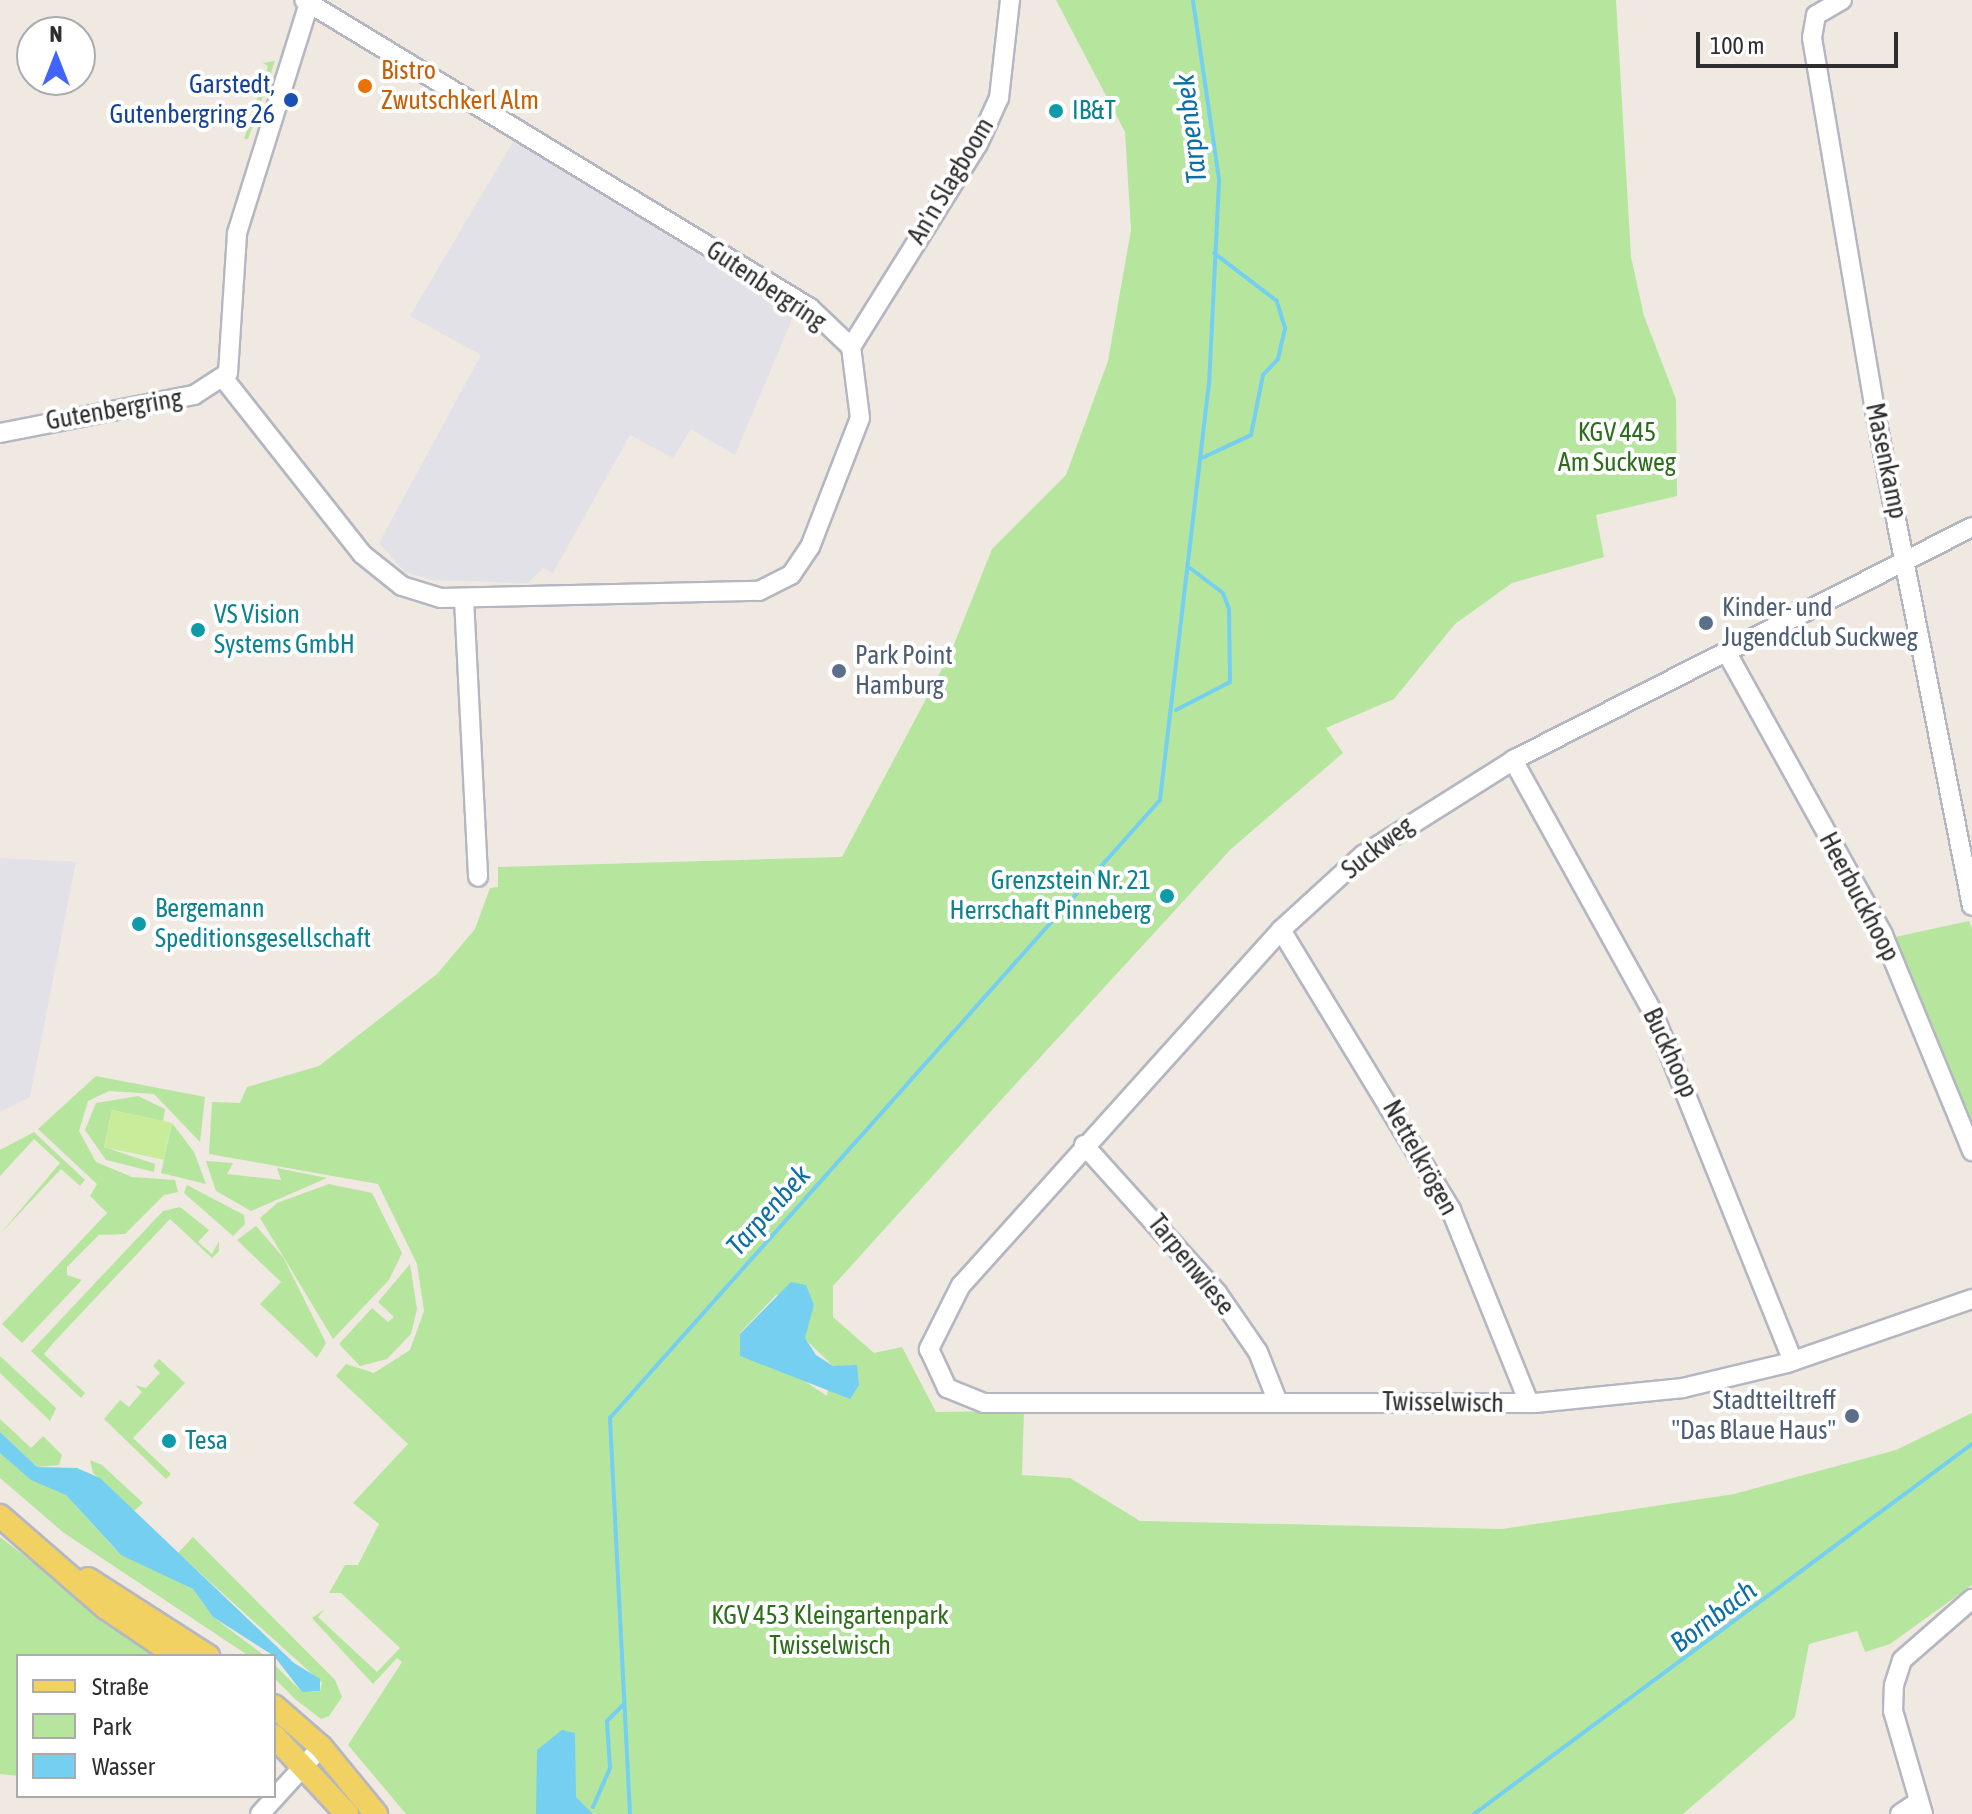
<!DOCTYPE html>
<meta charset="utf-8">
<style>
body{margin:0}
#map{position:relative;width:1972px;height:1814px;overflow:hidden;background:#efe9e1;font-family:"Asap Condensed",sans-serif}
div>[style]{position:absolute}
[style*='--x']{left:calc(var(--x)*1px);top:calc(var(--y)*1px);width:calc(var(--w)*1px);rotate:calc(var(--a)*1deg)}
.industrial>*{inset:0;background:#e3e1e8}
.green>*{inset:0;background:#b6e59e}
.pitch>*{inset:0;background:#c9ec9a;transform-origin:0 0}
.water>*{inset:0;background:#75cff0}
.stream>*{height:4px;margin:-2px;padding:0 2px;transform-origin:2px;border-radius:2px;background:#75cff0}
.roads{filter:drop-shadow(2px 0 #b4b7c1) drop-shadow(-2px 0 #b4b7c1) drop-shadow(0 2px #b4b7c1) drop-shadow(0 -2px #b4b7c1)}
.minor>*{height:18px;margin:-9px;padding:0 9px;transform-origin:9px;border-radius:9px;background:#fff}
.major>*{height:22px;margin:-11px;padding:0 11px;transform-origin:11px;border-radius:11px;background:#f2d163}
.dots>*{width:22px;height:22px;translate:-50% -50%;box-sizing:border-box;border:4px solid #fff;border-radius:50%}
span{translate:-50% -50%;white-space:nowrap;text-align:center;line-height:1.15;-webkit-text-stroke:8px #fff;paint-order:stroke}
.food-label{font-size:26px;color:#c56008}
.left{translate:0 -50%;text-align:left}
.transit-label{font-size:26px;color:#164399}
.right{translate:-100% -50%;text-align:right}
.culture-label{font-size:26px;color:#0d838f}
.street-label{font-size:26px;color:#2e2e2e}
.park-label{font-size:26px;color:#2c6e1b}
.service-label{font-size:26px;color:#4e5e75}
.water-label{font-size:28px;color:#0d6fa3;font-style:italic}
.legend{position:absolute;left:16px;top:1654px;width:260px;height:144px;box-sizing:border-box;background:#fff;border:2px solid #ababab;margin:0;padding:10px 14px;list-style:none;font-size:24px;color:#2e2e2e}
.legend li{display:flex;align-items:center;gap:16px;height:40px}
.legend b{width:40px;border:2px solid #ababab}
.north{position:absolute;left:16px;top:16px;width:80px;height:80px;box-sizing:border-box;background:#fff;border:2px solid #ababab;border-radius:50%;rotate:0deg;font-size:22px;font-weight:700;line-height:32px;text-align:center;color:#2e2e2e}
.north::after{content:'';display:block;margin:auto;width:28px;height:36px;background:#4264fb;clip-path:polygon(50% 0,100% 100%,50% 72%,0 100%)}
.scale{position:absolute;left:1696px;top:32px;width:202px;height:36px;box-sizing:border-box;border:4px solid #2e2e2e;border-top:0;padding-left:10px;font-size:24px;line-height:28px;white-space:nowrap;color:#2e2e2e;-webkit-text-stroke:6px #fff;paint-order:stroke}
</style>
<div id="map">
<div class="industrial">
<i style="clip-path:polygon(517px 135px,796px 310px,735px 455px,691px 429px,673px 458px,630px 435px,553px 573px,544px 568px,527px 583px,432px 580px,405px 572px,379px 543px,481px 355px,410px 316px)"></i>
<i style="clip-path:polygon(0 858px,76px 862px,30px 1097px,0 1112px)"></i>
</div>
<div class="green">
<i style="clip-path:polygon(evenodd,1056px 0,1616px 0,1631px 257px,1644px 316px,1676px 399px,1677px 496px,1596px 515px,1604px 557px,1512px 583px,1455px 624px,1394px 699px,1326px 728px,1343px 753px,1232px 848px,1002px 1099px,833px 1286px,833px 1317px,874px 1353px,902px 1347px,936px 1412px,1024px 1411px,1022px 1475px,1070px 1478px,1140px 1521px,1502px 1529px,1734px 1494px,1896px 1450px,1972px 1413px,1972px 1585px,1890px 1644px,1865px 1652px,1857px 1631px,1809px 1644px,1795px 1717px,1683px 1814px,406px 1814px,348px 1745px,402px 1662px,397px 1658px,373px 1684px,312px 1618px,325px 1609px,318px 1617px,377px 1672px,400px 1648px,341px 1593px,329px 1593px,345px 1565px,358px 1565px,379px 1524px,353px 1503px,408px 1444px,336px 1376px,346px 1364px,374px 1373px,410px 1350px,424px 1311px,417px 1264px,378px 1184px,209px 1154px,212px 1102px,240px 1103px,247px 1087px,319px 1066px,437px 974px,475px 929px,490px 888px,498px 887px,498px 867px,842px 857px,951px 652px,992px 549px,1066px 475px,1108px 361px,1131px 230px,1125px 132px,1056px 0,776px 1295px,814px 1305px,804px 1338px,833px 1366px,827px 1396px,794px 1374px,740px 1356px,740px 1333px,776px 1295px)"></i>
<i style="clip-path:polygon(275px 61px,248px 139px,244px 139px,268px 66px,263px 63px)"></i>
<i style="clip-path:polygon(1969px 921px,1972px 929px,1972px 1131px,1895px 937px)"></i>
<i style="clip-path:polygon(96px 1076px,205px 1097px,200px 1142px,154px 1094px,109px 1091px,88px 1101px,79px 1131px,96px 1162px,132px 1177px,175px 1180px,178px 1192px,164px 1195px,125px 1234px,99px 1235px,67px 1267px,67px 1275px,82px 1280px,22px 1343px,2px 1324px,107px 1213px,90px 1196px,97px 1184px,38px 1129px)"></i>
<i style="clip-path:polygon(138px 1096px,165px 1109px,163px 1121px,112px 1110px,104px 1147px,155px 1164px,154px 1172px,106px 1160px,85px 1130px,96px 1103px)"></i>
<i style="clip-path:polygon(172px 1123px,194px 1152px,206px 1184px,161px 1173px)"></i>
<i style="clip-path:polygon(34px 1132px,85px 1180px,80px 1186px,61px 1169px,0 1234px,60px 1163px,34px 1139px,0 1176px,0 1150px)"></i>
<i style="clip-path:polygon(206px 1161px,233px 1163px,227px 1174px,281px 1180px,277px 1168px,327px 1178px,251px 1211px,216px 1191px)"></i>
<i style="clip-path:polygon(329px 1184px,372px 1193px,402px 1253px,389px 1280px,333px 1339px,260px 1218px,277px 1203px)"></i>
<i style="clip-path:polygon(187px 1185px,244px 1215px,245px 1224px,233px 1236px,184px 1193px)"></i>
<i style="clip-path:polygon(180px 1207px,209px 1230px,198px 1242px,212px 1254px,219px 1241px,219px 1251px,212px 1258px,170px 1219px,55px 1341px,44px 1354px,85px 1393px,81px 1398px,31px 1351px,163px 1211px)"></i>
<i style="clip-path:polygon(256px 1226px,283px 1257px,326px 1343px,317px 1358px,260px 1304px,281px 1282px,237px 1240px)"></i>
<i style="clip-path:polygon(410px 1264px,417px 1309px,411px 1334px,387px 1359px,360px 1366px,339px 1344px,372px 1308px,388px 1322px,394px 1317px,378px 1302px)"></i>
<i style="clip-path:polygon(0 1356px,56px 1408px,50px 1421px,0 1373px)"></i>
<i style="clip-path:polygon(159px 1359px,185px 1383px,133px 1438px,171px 1474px,166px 1479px,104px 1419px,120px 1400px,129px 1407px,142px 1392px,135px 1385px,146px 1388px,160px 1373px,153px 1366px)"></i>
<i style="clip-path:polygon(0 1419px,31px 1448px,43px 1436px,62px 1455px,59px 1465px,37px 1467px,0 1432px)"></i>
<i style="clip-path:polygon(0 1453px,66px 1495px,116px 1550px,193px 1589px,213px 1617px,265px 1656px,249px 1656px,64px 1533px,0 1478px)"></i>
<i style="clip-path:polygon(90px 1460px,102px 1465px,143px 1503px,134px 1511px,93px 1473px)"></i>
<i style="clip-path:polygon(0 1537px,156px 1656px,18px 1656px,18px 1776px,0 1774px)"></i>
<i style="clip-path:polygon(193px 1537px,335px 1680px,342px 1697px,329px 1716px,321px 1719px,295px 1699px,274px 1678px,274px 1664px,302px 1692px,320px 1691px,322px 1683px,178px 1553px)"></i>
</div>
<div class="pitch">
<i style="left:112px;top:1110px;width:61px;height:38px;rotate:12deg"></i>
</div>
<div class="water">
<i style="clip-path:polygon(791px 1282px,806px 1285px,814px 1305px,805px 1338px,816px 1355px,833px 1366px,857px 1365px,859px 1385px,850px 1399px,740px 1356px,740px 1334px)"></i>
<i style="clip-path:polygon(0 1432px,37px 1467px,77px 1468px,100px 1478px,294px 1663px,320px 1679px,320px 1691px,302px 1692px,274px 1656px,213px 1617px,193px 1589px,121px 1555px,66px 1495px,31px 1480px,0 1453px)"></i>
<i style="clip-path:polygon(562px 1730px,575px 1733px,576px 1797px,593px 1814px,536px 1814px,537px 1750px)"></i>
</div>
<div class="stream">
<i style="--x:1202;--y:458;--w:54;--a:-25.1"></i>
<i style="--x:1251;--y:435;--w:61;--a:-78.7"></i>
<i style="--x:1263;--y:375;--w:22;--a:-47"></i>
<i style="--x:1278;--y:359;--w:32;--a:-77"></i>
<i style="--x:1285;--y:328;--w:28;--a:-107"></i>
<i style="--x:1277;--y:301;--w:79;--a:-142.7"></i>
<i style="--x:1176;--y:710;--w:61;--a:-27.4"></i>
<i style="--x:1230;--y:682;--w:73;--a:-90.8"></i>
<i style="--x:1229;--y:609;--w:17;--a:-111"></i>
<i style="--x:1223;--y:593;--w:41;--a:-142.9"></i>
<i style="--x:593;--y:1807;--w:43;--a:-66.4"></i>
<i style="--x:610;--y:1768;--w:47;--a:-93.7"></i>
<i style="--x:607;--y:1721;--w:23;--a:-45"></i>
<i style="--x:630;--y:1814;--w:397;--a:-92.9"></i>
<i style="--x:610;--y:1418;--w:827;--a:-48.33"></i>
<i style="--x:1160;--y:800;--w:417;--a:-83.3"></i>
<i style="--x:1209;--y:386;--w:207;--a:-87.2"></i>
<i style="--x:1219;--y:179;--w:181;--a:-98.3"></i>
<i style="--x:1474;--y:1814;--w:620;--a:-36.61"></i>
</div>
<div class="roads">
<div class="minor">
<i style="--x:1842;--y:0;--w:30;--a:150"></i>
<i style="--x:1816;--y:15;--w:23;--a:100"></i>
<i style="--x:1812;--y:38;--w:384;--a:80.4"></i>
<i style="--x:1876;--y:417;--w:498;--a:78.9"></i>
<i style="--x:851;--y:347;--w:239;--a:-58"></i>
<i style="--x:978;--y:144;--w:51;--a:-65.5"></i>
<i style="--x:999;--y:98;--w:99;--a:-83.6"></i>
<i style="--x:224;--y:379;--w:223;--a:51.7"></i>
<i style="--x:362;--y:554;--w:51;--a:38.7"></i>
<i style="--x:402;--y:586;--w:41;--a:17.1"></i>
<i style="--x:441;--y:598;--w:318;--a:-1.3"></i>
<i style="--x:759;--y:591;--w:36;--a:-27"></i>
<i style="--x:791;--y:575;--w:34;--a:-56"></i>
<i style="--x:810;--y:547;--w:138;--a:-68.8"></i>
<i style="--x:860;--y:418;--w:72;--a:-97.2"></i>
<i style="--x:851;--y:347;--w:57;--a:-136.4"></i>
<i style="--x:810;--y:308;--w:592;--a:-148.67"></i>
<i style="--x:0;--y:433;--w:198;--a:-11.1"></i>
<i style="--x:194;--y:395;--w:40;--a:-32.9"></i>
<i style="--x:228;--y:373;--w:140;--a:-86.3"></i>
<i style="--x:237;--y:233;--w:241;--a:-72.6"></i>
<i style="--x:1972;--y:527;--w:510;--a:153.08"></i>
<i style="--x:1517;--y:758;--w:182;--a:147.8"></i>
<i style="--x:1363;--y:855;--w:111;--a:137.6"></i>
<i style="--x:1281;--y:930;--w:478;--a:132"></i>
<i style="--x:961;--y:1285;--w:72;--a:116.6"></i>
<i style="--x:929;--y:1349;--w:43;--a:65.2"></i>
<i style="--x:947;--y:1388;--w:40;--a:22"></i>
<i style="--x:984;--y:1403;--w:551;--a:0"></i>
<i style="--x:1535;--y:1403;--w:149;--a:-5.8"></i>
<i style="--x:1683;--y:1388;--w:107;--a:-13.5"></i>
<i style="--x:1787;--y:1363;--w:196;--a:-19.1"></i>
<i style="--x:464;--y:599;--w:278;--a:87.1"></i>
<i style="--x:1727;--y:653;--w:322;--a:61"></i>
<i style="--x:1883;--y:935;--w:234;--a:67.6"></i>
<i style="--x:1513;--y:760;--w:289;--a:61"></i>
<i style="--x:1653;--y:1013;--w:375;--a:68.1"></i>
<i style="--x:1281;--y:930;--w:328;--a:58.7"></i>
<i style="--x:1451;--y:1210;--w:208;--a:68"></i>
<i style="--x:1084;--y:1145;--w:200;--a:48"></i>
<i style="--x:1218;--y:1294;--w:70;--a:55.4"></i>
<i style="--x:1258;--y:1352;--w:52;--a:68.4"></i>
<i style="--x:260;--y:1814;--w:91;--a:-47.7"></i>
<i style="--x:1900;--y:1814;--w:23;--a:-34"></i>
<i style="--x:1923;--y:1814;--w:107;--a:-106.2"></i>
<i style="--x:1893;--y:1711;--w:26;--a:-88"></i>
<i style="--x:1894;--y:1685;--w:26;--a:-72"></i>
<i style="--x:1902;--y:1660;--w:93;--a:-41.1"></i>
</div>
<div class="major">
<i style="--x:0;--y:1516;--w:140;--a:41"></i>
<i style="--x:106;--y:1608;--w:86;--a:34.1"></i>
<i style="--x:88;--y:1579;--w:143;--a:32.7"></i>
<i style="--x:274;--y:1706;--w:62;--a:41.1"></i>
<i style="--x:321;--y:1747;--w:87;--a:50.6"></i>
<i style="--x:274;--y:1736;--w:107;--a:46.9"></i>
</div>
</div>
<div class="dots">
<i style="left:365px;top:86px;background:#e8710a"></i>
<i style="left:291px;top:100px;background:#1a4fb4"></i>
<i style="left:1056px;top:111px;background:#0f9aa8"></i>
<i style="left:1706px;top:623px;background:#5c6f8a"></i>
<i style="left:198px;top:630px;background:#0f9aa8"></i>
<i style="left:839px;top:671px;background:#5c6f8a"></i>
<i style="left:1167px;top:896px;background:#0f9aa8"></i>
<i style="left:139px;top:924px;background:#0f9aa8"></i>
<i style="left:1852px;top:1416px;background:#5c6f8a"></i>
<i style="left:169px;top:1441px;background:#0f9aa8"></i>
</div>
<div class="food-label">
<span class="left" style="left:381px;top:86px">Bistro<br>Zwutschkerl Alm</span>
</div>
<div class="transit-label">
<span class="right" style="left:275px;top:100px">Garstedt,<br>Gutenbergring 26</span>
</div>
<div class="culture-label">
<span class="left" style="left:1072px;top:111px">IB&amp;T</span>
<span class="left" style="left:214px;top:630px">VS Vision<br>Systems GmbH</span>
<span class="right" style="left:1151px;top:896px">Grenzstein Nr. 21<br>Herrschaft Pinneberg</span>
<span class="left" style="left:155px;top:924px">Bergemann<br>Speditionsgesellschaft</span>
<span class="left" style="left:185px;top:1441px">Tesa</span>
</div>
<div class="street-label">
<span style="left:951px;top:181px;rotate:-59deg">An'n Slagboom</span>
<span style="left:766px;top:286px;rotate:34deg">Gutenbergring</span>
<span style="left:114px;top:410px;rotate:-10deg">Gutenbergring</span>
<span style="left:1886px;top:461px;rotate:78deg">Masenkamp</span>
<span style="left:1378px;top:848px;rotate:-38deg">Suckweg</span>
<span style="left:1859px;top:897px;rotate:62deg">Heerbuckhoop</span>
<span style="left:1670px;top:1053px;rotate:65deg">Buckhoop</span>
<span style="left:1420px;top:1158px;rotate:61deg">Nettelkrögen</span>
<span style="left:1191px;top:1265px;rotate:51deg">Tarpenwiese</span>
<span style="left:1443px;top:1403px;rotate:1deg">Twisselwisch</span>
</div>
<div class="park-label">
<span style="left:1617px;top:448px">KGV 445<br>Am Suckweg</span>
<span style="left:830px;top:1631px">KGV 453 Kleingartenpark<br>Twisselwisch</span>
</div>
<div class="service-label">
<span class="left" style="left:1722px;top:623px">Kinder- und<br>Jugendclub Suckweg</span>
<span class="left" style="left:855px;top:671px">Park Point<br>Hamburg</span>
<span class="right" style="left:1836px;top:1416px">Stadtteiltreff<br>"Das Blaue Haus"</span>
</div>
<div class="water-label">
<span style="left:1190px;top:129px;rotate:-97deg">Tarpenbek</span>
<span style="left:768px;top:1210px;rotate:-48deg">Tarpenbek</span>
<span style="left:1713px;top:1616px;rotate:-37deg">Bornbach</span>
</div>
<ul class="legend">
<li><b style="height:10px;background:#f2d163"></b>Straße</li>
<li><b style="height:22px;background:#b6e59e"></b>Park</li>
<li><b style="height:22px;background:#75cff0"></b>Wasser</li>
</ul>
<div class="north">N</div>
<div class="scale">100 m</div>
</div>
